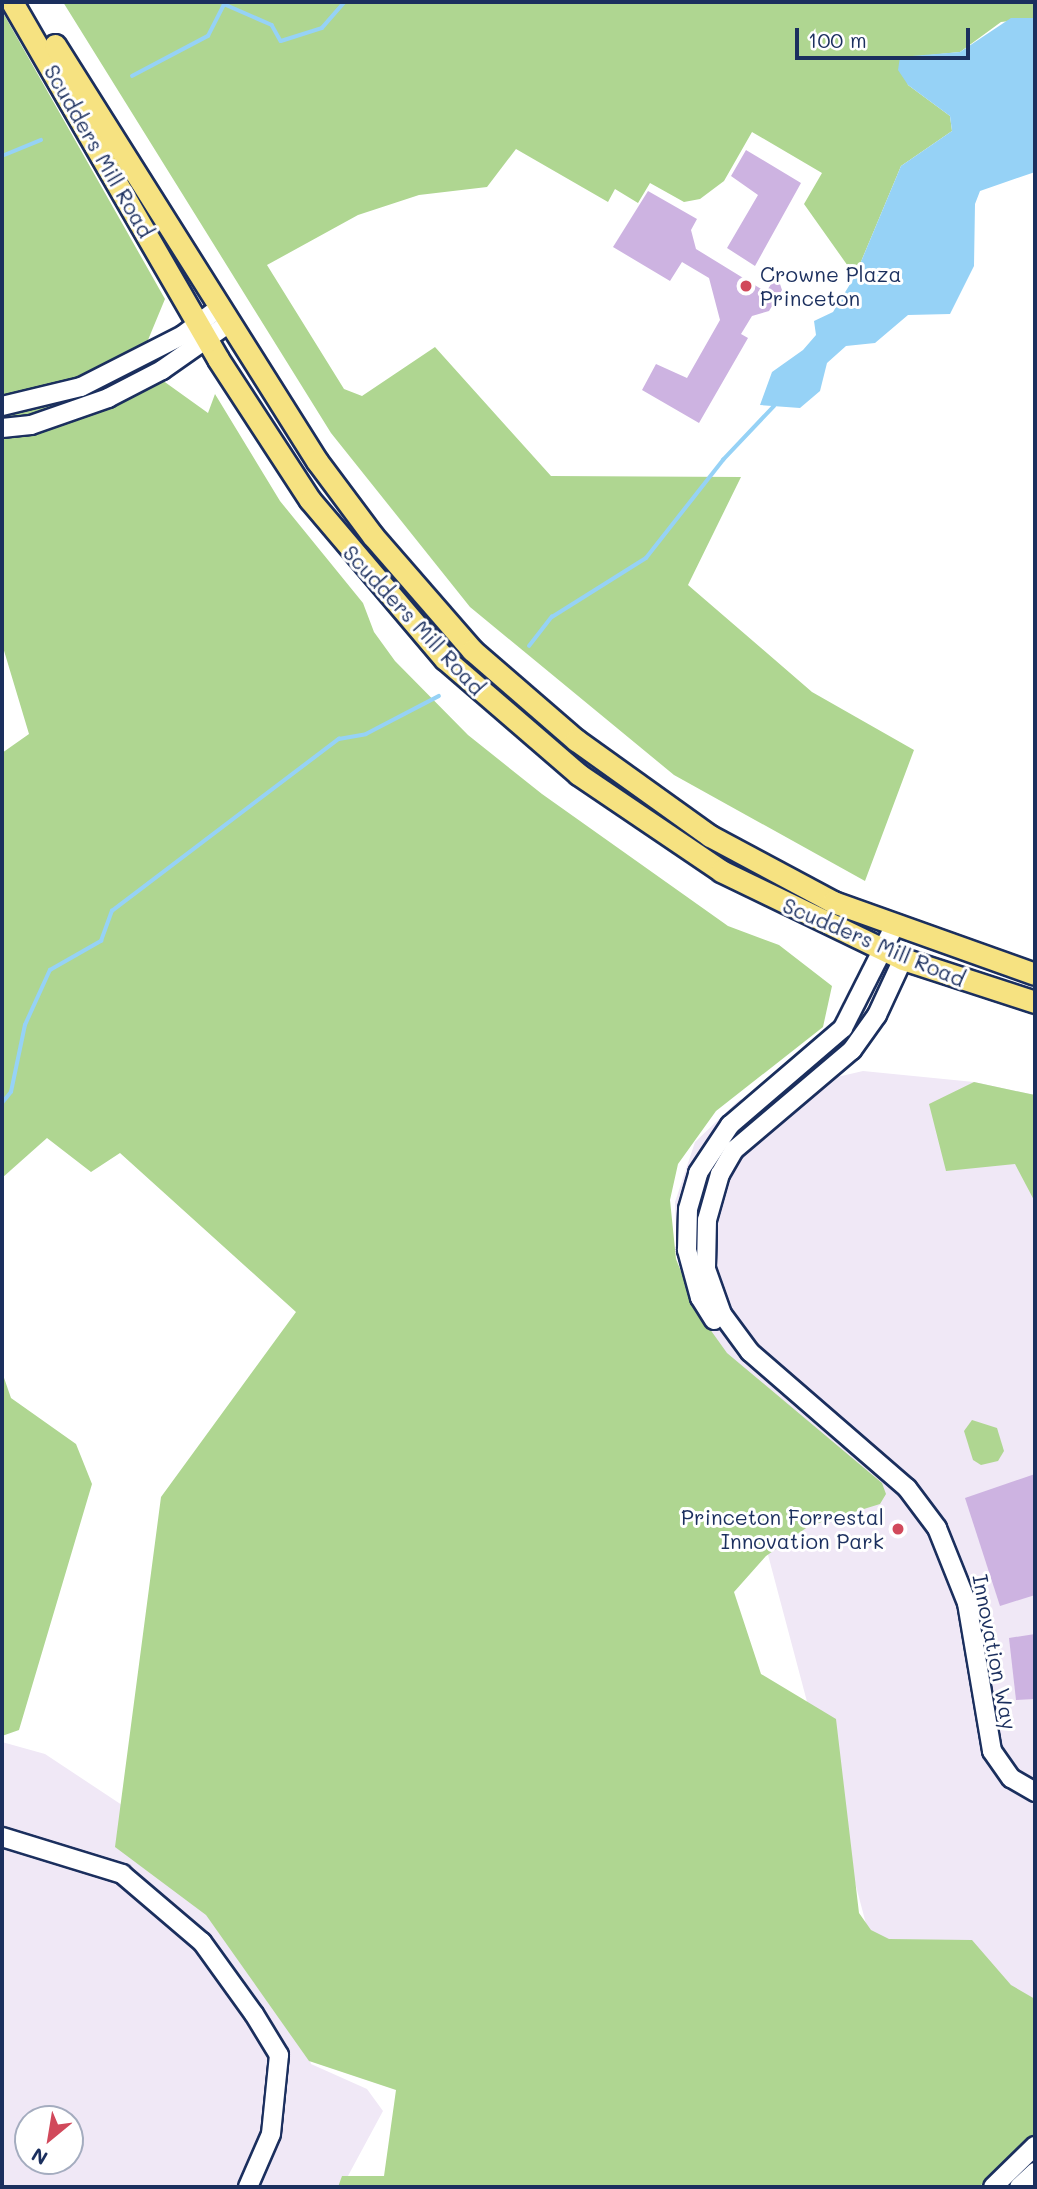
<!DOCTYPE html>
<style>
body{margin:0}
#map{position:relative;width:1037px;height:2189px;overflow:hidden;background:#fff;font-family:Mali,sans-serif}
div>[style]{position:absolute}
[style*='--x']{left:calc(var(--x)*1px);top:calc(var(--y)*1px);width:calc(var(--w)*1px);rotate:calc(var(--a)*1deg)}
.built>*{inset:0;background:#f0e8f6}
.green>*{inset:0;background:#afd691}
.water>*{inset:0;background:#96d2f6}
.stream>*{height:3.5px;margin:-1.75px;padding:0 1.75px;transform-origin:1.75px;border-radius:1.75px;background:#96d2f6}
.building>*{inset:0;background:#cdb3e1}
.roads{filter:drop-shadow(2px 0 #1b2f5e) drop-shadow(-2px 0 #1b2f5e) drop-shadow(0 2px #1b2f5e) drop-shadow(0 -2px #1b2f5e)}
.minor>*{height:18px;margin:-9px;padding:0 9px;transform-origin:9px;border-radius:9px;background:#fff}
.major>*{height:21px;margin:-10.5px;padding:0 10.5px;transform-origin:10.5px;border-radius:10.5px;background:#f6e281}
.dots>*{width:19px;height:19px;translate:-50% -50%;box-sizing:border-box;border:4px solid #fff;border-radius:50%}
span{translate:-50% -50%;white-space:nowrap;text-align:center;line-height:1.15;-webkit-text-stroke:6px #fff;paint-order:stroke}
.street-label{font-size:21px;color:#1b2f5e}
.poi-label{font-size:21px;color:#1b2f5e}
.left{translate:0 -50%;text-align:left}
.right{translate:-100% -50%;text-align:right}
.frame{position:absolute;inset:0;border:4px solid #1b2f5e;pointer-events:none}
.north{position:absolute;left:14px;top:2105px;width:70px;height:70px;box-sizing:border-box;background:#fff;border:2px solid #a4acbf;border-radius:50%;rotate:210deg;font-size:19px;font-weight:700;line-height:28px;text-align:center;color:#1b2f5e}
.north::after{content:'';display:block;margin:auto;width:24px;height:32px;background:#d1495b;clip-path:polygon(50% 0,100% 100%,50% 72%,0 100%)}
.scale{position:absolute;left:795px;top:28px;width:175px;height:32px;box-sizing:border-box;border:4px solid #1b2f5e;border-top:0;padding-left:9px;font-size:21px;line-height:24px;white-space:nowrap;color:#1b2f5e;-webkit-text-stroke:5px #fff;paint-order:stroke}
</style>
<div id="map">
<div class="built">
<i style="clip-path:polygon(863px 1071px,974px 1082px,1035px 1095px,1035px 2019px,874px 1954px,754px 1502px,677px 1254px,675px 1202px,695px 1142px,739px 1100px)"></i>
<i style="clip-path:polygon(evenodd,2px 1742px,45px 1754px,125px 1807px,303px 2037px,311px 2064px,367px 2089px,383px 2111px,342px 2187px,2px 2187px,2px 1742px,28px 2119px,70px 2119px,70px 2161px,28px 2161px,28px 2119px)"></i>
</div>
<div class="green">
<i style="clip-path:polygon(63px 2px,1035px 2px,1035px 18px,1001px 22px,960px 52px,900px 58px,908px 85px,950px 116px,952px 131px,901px 166px,855px 276px,804px 204px,822px 173px,752px 132px,724px 181px,700px 199px,684px 202px,650px 183px,638px 203px,615px 189px,608px 202px,516px 149px,487px 187px,419px 195px,358px 215px,267px 265px,344px 389px,362px 396px,435px 347px,551px 476px,741px 477px,688px 585px,812px 692px,914px 750px,865px 881px,674px 775px,470px 607px,331px 433px)"></i>
<i style="clip-path:polygon(2px 11px,165px 299px,148px 340px,162px 380px,208px 413px,215px 394px,280px 501px,363px 603px,374px 632px,395px 661px,468px 735px,542px 794px,728px 926px,779px 945px,832px 986px,823px 1027px,716px 1111px,678px 1164px,670px 1200px,676px 1259px,697px 1311px,727px 1353px,882px 1483px,886px 1494px,880px 1504px,809px 1526px,766px 1556px,734px 1592px,761px 1674px,836px 1719px,859px 1913px,871px 1930px,889px 1939px,972px 1940px,1011px 1985px,1035px 1999px,1035px 2135px,979px 2187px,338px 2187px,342px 2176px,384px 2176px,396px 2090px,309px 2061px,206px 1915px,115px 1847px,161px 1497px,296px 1312px,120px 1153px,91px 1172px,47px 1138px,2px 1178px,2px 753px,29px 734px,2px 644px)"></i>
<i style="clip-path:polygon(974px 1082px,1035px 1095px,1035px 1202px,1015px 1164px,946px 1171px,929px 1104px)"></i>
<i style="clip-path:polygon(2px 1372px,11px 1398px,76px 1444px,92px 1484px,19px 1730px,2px 1736px)"></i>
<i style="clip-path:polygon(972px 1420px,997px 1428px,1004px 1451px,998px 1461px,981px 1465px,973px 1460px,964px 1431px)"></i>
</div>
<div class="water">
<i style="clip-path:polygon(1011px 18px,1035px 18px,1035px 172px,980px 191px,975px 204px,974px 266px,950px 314px,908px 315px,875px 343px,846px 346px,827px 363px,820px 391px,800px 408px,760px 405px,772px 372px,803px 350px,816px 335px,814px 321px,833px 312px,855px 276px,901px 166px,952px 131px,950px 116px,908px 85px,898px 70px,900px 57px,960px 52px)"></i>
</div>
<div class="stream">
<i style="--x:132;--y:76;--w:86;--a:-27.8"></i>
<i style="--x:208;--y:36;--w:36;--a:-63"></i>
<i style="--x:224;--y:4;--w:52;--a:23.6"></i>
<i style="--x:272;--y:25;--w:18;--a:61"></i>
<i style="--x:281;--y:41;--w:43;--a:-17.6"></i>
<i style="--x:322;--y:28;--w:35;--a:-49"></i>
<i style="--x:2;--y:156;--w:42;--a:-22.3"></i>
<i style="--x:529;--y:646;--w:37;--a:-52"></i>
<i style="--x:552;--y:617;--w:111;--a:-32.1"></i>
<i style="--x:646;--y:558;--w:125;--a:-51.8"></i>
<i style="--x:723;--y:460;--w:74;--a:-46.6"></i>
<i style="--x:2;--y:1103;--w:14;--a:-51"></i>
<i style="--x:11;--y:1092;--w:68;--a:-78.2"></i>
<i style="--x:25;--y:1025;--w:60;--a:-65.6"></i>
<i style="--x:50;--y:970;--w:59;--a:-29.6"></i>
<i style="--x:101;--y:941;--w:32;--a:-70"></i>
<i style="--x:112;--y:911;--w:285;--a:-37.2"></i>
<i style="--x:339;--y:739;--w:27;--a:-10"></i>
<i style="--x:366;--y:734;--w:82;--a:-27.5"></i>
</div>
<div class="building">
<i style="clip-path:polygon(746px 150px,801px 183px,755px 266px,727px 248px,758px 195px,731px 176px)"></i>
<i style="clip-path:polygon(648px 191px,697px 219px,691px 230px,696px 249px,766px 292px,777px 275px,782px 290px,769px 311px,752px 316px,741px 334px,748px 338px,699px 423px,642px 390px,656px 364px,687px 378px,720px 320px,709px 278px,682px 262px,670px 281px,613px 247px)"></i>
<i style="clip-path:polygon(1035px 1474px,1035px 1595px,1000px 1606px,965px 1498px)"></i>
<i style="clip-path:polygon(1035px 1634px,1035px 1699px,1016px 1700px,1009px 1638px)"></i>
</div>
<div class="roads">
<div class="minor">
<i style="--x:2;--y:406;--w:81;--a:-13.5"></i>
<i style="--x:81;--y:387;--w:114;--a:-27"></i>
<i style="--x:183;--y:335;--w:45;--a:-36.9"></i>
<i style="--x:2;--y:428;--w:29;--a:-6"></i>
<i style="--x:31;--y:425;--w:82;--a:-19.3"></i>
<i style="--x:108;--y:398;--w:61;--a:-27.4"></i>
<i style="--x:162;--y:370;--w:80;--a:-34.9"></i>
<i style="--x:903;--y:959;--w:62;--a:114.9"></i>
<i style="--x:877;--y:1015;--w:43;--a:125.5"></i>
<i style="--x:852;--y:1050;--w:155;--a:139.7"></i>
<i style="--x:734;--y:1150;--w:28;--a:120"></i>
<i style="--x:720;--y:1174;--w:48;--a:105.8"></i>
<i style="--x:707;--y:1220;--w:49;--a:91.2"></i>
<i style="--x:706;--y:1269;--w:48;--a:70.4"></i>
<i style="--x:722;--y:1314;--w:47;--a:53.6"></i>
<i style="--x:750;--y:1352;--w:208;--a:40.9"></i>
<i style="--x:907;--y:1488;--w:50;--a:53.1"></i>
<i style="--x:937;--y:1528;--w:81;--a:68.2"></i>
<i style="--x:967;--y:1603;--w:150;--a:80.4"></i>
<i style="--x:992;--y:1751;--w:33;--a:55"></i>
<i style="--x:1011;--y:1778;--w:28;--a:30"></i>
<i style="--x:714;--y:1320;--w:26;--a:-122"></i>
<i style="--x:700;--y:1298;--w:50;--a:-105.2"></i>
<i style="--x:687;--y:1250;--w:41;--a:-88.6"></i>
<i style="--x:688;--y:1209;--w:37;--a:-74"></i>
<i style="--x:698;--y:1173;--w:58;--a:-56.3"></i>
<i style="--x:730;--y:1125;--w:149;--a:-40.6"></i>
<i style="--x:843;--y:1028;--w:113;--a:-63.2"></i>
<i style="--x:2;--y:1837;--w:126;--a:17.1"></i>
<i style="--x:122;--y:1874;--w:105;--a:40.4"></i>
<i style="--x:202;--y:1942;--w:89;--a:54.2"></i>
<i style="--x:254;--y:2014;--w:48;--a:58.6"></i>
<i style="--x:279;--y:2055;--w:79;--a:95.8"></i>
<i style="--x:271;--y:2134;--w:58;--a:113.5"></i>
<i style="--x:993;--y:2187;--w:59;--a:-44.3"></i>
<i style="--x:1019;--y:2187;--w:22;--a:-43"></i>
</div>
<div class="major">
<i style="--x:12;--y:2;--w:412;--a:60"></i>
<i style="--x:218;--y:359;--w:168;--a:56.9"></i>
<i style="--x:310;--y:500;--w:209;--a:49.7"></i>
<i style="--x:445;--y:659;--w:176;--a:40.8"></i>
<i style="--x:578;--y:774;--w:173;--a:34.1"></i>
<i style="--x:721;--y:871;--w:202;--a:25.8"></i>
<i style="--x:903;--y:959;--w:139;--a:18"></i>
<i style="--x:55;--y:45;--w:492;--a:57.8"></i>
<i style="--x:317;--y:461;--w:94;--a:53.3"></i>
<i style="--x:373;--y:536;--w:151;--a:49"></i>
<i style="--x:472;--y:650;--w:138;--a:40.9"></i>
<i style="--x:576;--y:740;--w:165;--a:35.6"></i>
<i style="--x:710;--y:836;--w:140;--a:28.2"></i>
<i style="--x:833;--y:902;--w:214;--a:19.6"></i>
</div>
</div>
<div class="dots">
<i style="left:746px;top:286px;background:#d1495b"></i>
<i style="left:898px;top:1529px;background:#d1495b"></i>
</div>
<div class="street-label">
<span style="left:99px;top:151px;rotate:60deg">Scudders Mill Road</span>
<span style="left:414px;top:620px;rotate:47deg">Scudders Mill Road</span>
<span style="left:874px;top:942px;rotate:23deg">Scudders Mill Road</span>
<span style="left:995px;top:1652px;rotate:79deg">Innovation Way</span>
</div>
<div class="poi-label">
<span class="left" style="left:760px;top:286px">Crowne Plaza<br>Princeton</span>
<span class="right" style="left:884px;top:1529px">Princeton Forrestal<br>Innovation Park</span>
</div>
<div class="frame"></div>
<div class="north">N</div>
<div class="scale">100 m</div>
</div>
